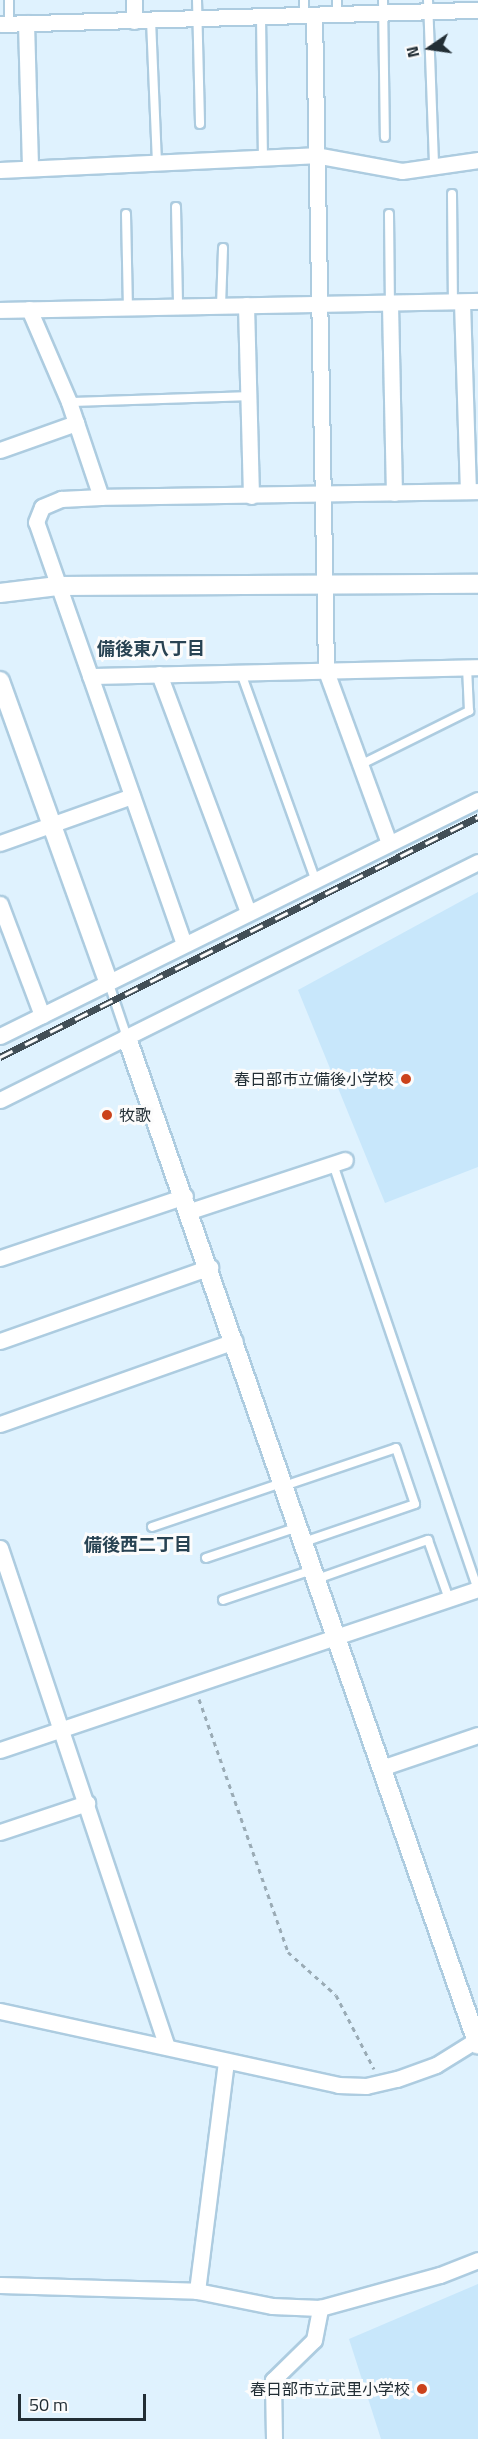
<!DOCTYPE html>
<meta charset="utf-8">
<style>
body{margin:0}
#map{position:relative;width:478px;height:2439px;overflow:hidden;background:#dff2fe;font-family:"Titillium Web","Noto Sans JP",sans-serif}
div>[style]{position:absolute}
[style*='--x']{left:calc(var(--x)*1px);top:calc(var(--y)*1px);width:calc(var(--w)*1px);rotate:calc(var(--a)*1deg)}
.built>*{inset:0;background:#c8e7fb}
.path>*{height:3px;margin-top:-1.5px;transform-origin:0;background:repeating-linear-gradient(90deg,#9aabb5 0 4.5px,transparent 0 9px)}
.roads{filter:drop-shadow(2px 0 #adcce0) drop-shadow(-2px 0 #adcce0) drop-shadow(0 2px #adcce0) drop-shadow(0 -2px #adcce0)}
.service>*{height:8px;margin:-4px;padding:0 4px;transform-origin:4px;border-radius:4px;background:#fff}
.minor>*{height:15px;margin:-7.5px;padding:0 7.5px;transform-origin:7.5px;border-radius:7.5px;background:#fff}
.tertiary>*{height:18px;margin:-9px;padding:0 9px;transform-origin:9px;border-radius:9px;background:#fff}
.rail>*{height:7px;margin-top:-3.5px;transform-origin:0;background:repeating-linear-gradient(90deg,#fcfcfc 0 14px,#424f57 0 28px);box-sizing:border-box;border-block:2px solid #424f57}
.dots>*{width:16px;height:16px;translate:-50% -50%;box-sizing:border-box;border:3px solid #fcfcfc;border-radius:50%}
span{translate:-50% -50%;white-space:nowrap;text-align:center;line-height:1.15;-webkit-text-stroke:6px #fcfcfc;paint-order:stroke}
.poi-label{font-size:16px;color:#222e35}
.right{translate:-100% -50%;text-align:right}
.left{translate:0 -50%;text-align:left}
.neighbourhood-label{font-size:18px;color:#284353;font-weight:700}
.north{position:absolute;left:400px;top:18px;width:60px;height:60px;-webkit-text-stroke:4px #fcfcfc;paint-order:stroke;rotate:257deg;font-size:16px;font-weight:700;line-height:24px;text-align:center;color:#222e35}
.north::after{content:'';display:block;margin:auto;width:21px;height:27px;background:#222e35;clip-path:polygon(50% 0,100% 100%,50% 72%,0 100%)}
.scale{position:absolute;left:18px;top:2394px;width:128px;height:27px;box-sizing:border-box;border:3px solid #222e35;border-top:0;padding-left:8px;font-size:18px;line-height:21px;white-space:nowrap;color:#222e35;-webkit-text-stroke:4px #fcfcfc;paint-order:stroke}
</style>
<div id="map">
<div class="built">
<i style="clip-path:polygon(478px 892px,478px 1167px,385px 1203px,298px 990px)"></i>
<i style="clip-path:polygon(478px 2284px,478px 2439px,381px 2439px,349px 2339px)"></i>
</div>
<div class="path">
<i style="--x:199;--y:1699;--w:268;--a:70.6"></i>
<i style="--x:288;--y:1952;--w:64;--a:41.9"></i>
<i style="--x:336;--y:1995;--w:83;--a:62.8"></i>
</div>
<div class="roads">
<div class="service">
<i style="--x:197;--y:0;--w:124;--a:88.6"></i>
<i style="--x:304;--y:0;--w:15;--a:90"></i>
<i style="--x:337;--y:0;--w:14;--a:90"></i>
<i style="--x:383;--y:0;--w:137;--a:89.2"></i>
<i style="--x:428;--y:0;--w:165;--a:87.9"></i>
<i style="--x:261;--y:17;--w:140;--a:89.2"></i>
<i style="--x:151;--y:20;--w:142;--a:87.6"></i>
<i style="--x:9;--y:24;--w:24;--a:-90"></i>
<i style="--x:452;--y:194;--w:108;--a:89.5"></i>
<i style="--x:176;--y:207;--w:99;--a:88.8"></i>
<i style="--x:126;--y:214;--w:93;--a:88.8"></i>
<i style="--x:389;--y:214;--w:90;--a:89.4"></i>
<i style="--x:221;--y:306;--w:58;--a:-88"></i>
<i style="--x:69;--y:402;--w:179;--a:-1.9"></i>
<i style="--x:241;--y:673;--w:219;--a:70.2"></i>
<i style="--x:360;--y:765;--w:122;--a:-26.4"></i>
<i style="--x:469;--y:711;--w:44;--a:-92.6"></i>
<i style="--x:108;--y:981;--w:59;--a:71.3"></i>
<i style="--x:333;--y:1164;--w:449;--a:71.2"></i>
<i style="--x:284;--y:1486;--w:118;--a:-18.7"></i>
<i style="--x:396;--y:1448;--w:59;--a:71.3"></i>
<i style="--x:415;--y:1504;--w:117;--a:161.1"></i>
<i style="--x:152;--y:1527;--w:136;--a:-18.8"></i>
<i style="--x:206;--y:1558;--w:97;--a:-18.6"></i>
<i style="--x:317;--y:1579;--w:118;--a:-19.4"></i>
<i style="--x:428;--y:1540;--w:63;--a:70.4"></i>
<i style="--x:223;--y:1600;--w:94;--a:-18.6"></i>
</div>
<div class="minor">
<i style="--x:134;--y:0;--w:21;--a:90"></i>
<i style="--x:314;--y:15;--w:656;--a:88.95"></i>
<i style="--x:326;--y:671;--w:183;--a:69.9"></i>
<i style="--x:26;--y:23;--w:145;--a:88.4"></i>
<i style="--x:0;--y:24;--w:478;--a:-1.7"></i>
<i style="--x:0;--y:170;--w:315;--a:-2.7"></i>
<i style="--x:315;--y:155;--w:88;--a:10.4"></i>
<i style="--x:402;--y:171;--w:77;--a:-8.2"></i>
<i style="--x:462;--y:302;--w:189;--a:88.2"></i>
<i style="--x:390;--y:304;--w:189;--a:88.8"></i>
<i style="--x:246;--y:305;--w:191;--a:88.5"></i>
<i style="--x:29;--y:309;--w:101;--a:66.7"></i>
<i style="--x:69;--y:402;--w:100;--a:71.4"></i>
<i style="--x:0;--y:310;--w:478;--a:-1.1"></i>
<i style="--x:0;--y:450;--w:81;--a:-19.6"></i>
<i style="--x:159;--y:674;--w:254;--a:69.5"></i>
<i style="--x:90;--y:676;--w:388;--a:-1.3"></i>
<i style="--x:0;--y:843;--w:140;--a:-19.6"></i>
<i style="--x:0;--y:904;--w:119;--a:69.3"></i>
<i style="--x:184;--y:944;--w:447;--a:-109.3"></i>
<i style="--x:36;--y:522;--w:16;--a:-68"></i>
<i style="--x:42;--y:507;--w:21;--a:-23"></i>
<i style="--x:61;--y:499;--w:40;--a:-2.9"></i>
<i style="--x:101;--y:497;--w:377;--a:-0.9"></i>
<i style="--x:0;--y:1036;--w:533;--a:-26.28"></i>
<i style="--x:0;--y:1100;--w:534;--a:-26.47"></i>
<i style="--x:190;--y:1211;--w:163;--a:-18.2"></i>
<i style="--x:0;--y:1258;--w:195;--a:-18.5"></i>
<i style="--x:0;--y:1341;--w:223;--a:-19.4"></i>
<i style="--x:0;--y:1424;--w:249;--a:-19.5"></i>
<i style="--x:0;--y:1548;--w:526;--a:71.5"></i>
<i style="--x:0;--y:1750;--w:504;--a:-18.61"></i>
<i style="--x:381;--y:1768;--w:102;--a:-18.8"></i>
<i style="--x:0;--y:1832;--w:92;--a:-18.4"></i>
<i style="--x:0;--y:2011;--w:346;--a:12.3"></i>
<i style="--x:338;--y:2085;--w:28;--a:2"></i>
<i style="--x:366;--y:2086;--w:32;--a:-13"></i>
<i style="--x:397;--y:2079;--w:41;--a:-19.7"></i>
<i style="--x:436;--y:2065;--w:49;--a:-31.8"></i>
<i style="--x:0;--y:2285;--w:197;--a:1.7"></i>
<i style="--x:197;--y:2291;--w:76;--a:11.3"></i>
<i style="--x:272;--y:2306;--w:48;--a:2.4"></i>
<i style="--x:320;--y:2308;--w:124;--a:-15.4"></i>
<i style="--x:440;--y:2275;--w:41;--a:-21.5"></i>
<i style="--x:197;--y:2291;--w:231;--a:-82.8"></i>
<i style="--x:274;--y:2439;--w:59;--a:-91"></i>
<i style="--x:273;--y:2380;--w:57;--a:-44.3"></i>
<i style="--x:314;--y:2340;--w:33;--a:-79"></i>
</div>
<div class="tertiary">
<i style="--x:0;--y:593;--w:58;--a:-6.9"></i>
<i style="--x:58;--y:586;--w:420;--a:-0.3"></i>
<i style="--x:0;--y:681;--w:319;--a:70.2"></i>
<i style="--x:127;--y:1038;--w:1066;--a:70.78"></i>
</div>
</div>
<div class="rail">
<i style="--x:0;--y:1057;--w:535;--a:-26.66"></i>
</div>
<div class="dots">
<i style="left:406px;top:1079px;background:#cb421b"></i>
<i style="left:107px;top:1115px;background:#cb421b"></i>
<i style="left:422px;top:2389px;background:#cb421b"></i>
</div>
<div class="poi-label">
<span class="right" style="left:394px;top:1079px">春日部市立備後小学校</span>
<span class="left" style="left:119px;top:1115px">牧歌</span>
<span class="right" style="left:410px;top:2389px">春日部市立武里小学校</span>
</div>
<div class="neighbourhood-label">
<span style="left:151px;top:649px">備後東八丁目</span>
<span style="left:138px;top:1545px">備後西二丁目</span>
</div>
<div class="north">N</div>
<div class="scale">50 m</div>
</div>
